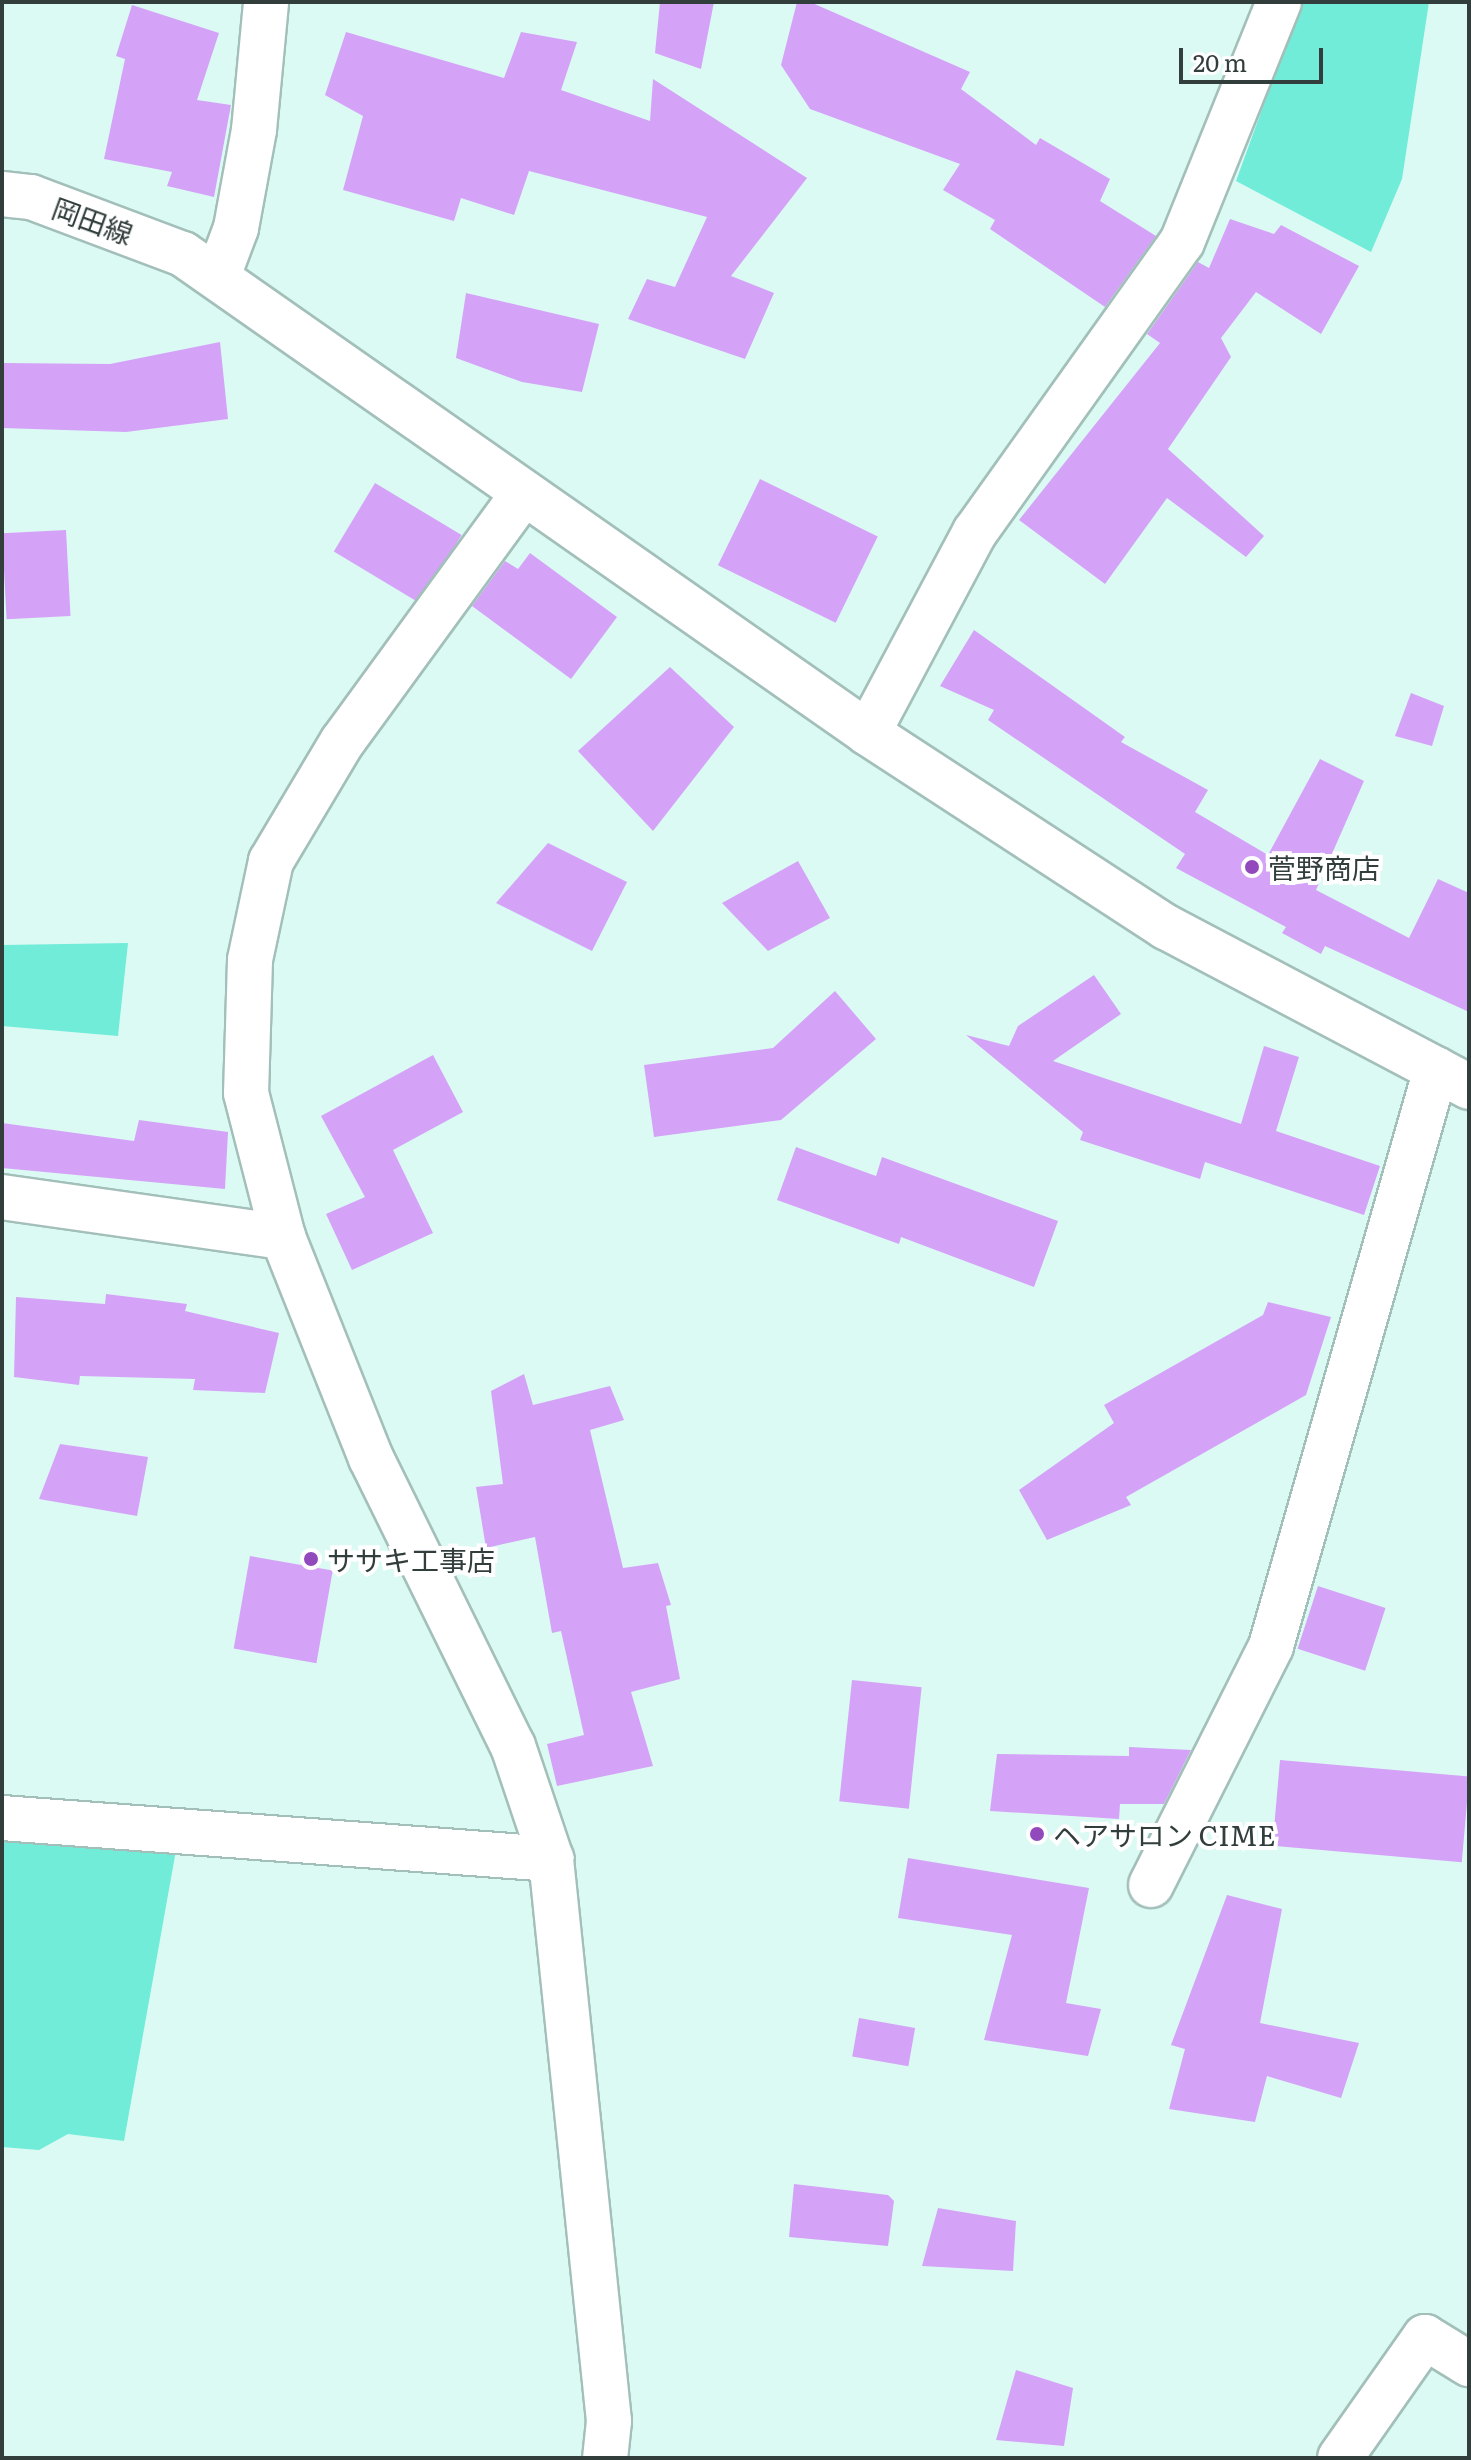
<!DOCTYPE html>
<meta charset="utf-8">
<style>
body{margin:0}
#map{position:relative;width:1471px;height:2460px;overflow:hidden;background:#dcfaf4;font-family:Literata,"Noto Sans JP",serif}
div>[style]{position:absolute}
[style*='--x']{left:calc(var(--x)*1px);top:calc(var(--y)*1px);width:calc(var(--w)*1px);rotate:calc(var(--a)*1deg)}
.green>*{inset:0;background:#70ecd9}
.building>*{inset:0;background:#d4a3f7;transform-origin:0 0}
.roads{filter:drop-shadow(2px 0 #a3bfba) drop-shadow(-2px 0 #a3bfba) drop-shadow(0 2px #a3bfba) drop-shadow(0 -2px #a3bfba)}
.minor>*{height:44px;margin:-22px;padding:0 22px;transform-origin:22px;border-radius:22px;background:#fff}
.dots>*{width:22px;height:22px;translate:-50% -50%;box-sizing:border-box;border:4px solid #fff;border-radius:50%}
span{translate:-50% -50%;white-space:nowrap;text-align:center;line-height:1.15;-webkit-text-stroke:8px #fff;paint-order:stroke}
.street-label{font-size:28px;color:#323e3c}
.poi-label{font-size:28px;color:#323e3c}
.left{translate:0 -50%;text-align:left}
.frame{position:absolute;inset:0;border:4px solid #323e3c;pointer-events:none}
.scale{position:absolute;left:1179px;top:48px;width:144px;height:36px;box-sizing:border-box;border:4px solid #323e3c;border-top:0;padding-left:10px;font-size:24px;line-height:28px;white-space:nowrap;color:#323e3c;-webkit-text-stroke:6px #fff;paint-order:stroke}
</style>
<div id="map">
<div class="green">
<i style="clip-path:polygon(1301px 2px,1429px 2px,1402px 179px,1371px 252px,1236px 181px)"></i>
<i style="clip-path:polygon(128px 943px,118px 1036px,2px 1026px,2px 945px)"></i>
<i style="clip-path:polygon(2px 1829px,178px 1839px,124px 2141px,68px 2134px,39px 2150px,2px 2147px)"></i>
</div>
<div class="building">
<i style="clip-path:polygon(660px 2px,714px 2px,701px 69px,655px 53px)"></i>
<i style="clip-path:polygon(797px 2px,810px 2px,970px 72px,961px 89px,1036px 145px,1040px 138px,1110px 179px,1100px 201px,1156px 236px,1105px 307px,990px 229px,995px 220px,943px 190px,960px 164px,810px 109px,781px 65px)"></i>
<i style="clip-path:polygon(132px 5px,219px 33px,197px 100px,231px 105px,214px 197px,167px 186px,172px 172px,104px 159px,125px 59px,116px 56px)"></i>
<i style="clip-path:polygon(346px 32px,504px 78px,521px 32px,577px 42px,561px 90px,650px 121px,653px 79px,807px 178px,731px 276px,774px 293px,745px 359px,628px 319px,647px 279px,675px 287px,707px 217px,529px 171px,514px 215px,461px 198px,454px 221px,343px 190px,363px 116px,325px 95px)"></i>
<i style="clip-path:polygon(1230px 219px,1274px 234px,1281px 225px,1359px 266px,1321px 334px,1256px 292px,1221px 338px,1231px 357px,1168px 449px,1264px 536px,1246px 557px,1167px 498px,1105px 584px,1019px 520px,1160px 343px,1147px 334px,1198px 262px,1209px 268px)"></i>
<i style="clip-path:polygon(466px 293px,599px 324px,582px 392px,522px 382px,456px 358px)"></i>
<i style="clip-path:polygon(220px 342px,228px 419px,126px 432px,2px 428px,2px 363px,110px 364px)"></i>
<i style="left:760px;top:479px;width:131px;height:96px;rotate:26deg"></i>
<i style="left:375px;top:483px;width:101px;height:80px;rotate:31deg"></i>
<i style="left:66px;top:530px;width:86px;height:64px;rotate:87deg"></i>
<i style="clip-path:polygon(530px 553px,617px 617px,571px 679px,472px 606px,505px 561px,518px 569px)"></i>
<i style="clip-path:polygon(974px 630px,1125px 737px,1121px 742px,1208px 790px,1195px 812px,1268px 855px,1320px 759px,1364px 781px,1316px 890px,1409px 938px,1438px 879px,1469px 893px,1469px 1012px,1325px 946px,1321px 954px,1282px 933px,1286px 927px,1176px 868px,1185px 854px,988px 720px,994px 710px,940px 686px)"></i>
<i style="clip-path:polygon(670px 667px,734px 727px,653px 831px,578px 751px)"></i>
<i style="clip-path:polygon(1411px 693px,1444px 706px,1432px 746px,1395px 736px)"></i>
<i style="clip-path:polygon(548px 843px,627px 882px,592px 951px,496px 903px)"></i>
<i style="clip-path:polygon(798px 861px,830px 918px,768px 951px,722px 903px)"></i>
<i style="clip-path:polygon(1094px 975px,1121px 1014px,1053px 1061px,1241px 1124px,1264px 1046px,1299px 1057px,1276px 1131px,1380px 1166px,1364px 1215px,1205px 1162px,1200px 1179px,1080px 1140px,1083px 1132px,966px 1035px,1009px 1046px,1018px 1026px)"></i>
<i style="clip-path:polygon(835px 991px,876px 1039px,781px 1120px,654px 1137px,644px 1065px,773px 1048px)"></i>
<i style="clip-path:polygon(433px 1055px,463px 1112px,393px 1150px,433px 1233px,352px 1270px,326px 1214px,365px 1197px,321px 1116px)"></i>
<i style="clip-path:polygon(139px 1120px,228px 1132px,225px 1189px,2px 1168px,2px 1123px,134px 1141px)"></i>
<i style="clip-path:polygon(796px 1147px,876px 1176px,882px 1157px,1058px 1221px,1034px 1287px,901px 1237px,899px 1244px,777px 1200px)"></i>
<i style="clip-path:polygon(106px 1294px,187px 1304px,185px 1311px,279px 1333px,265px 1393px,193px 1390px,195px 1379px,80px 1376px,79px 1385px,14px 1377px,16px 1297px,105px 1304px)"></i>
<i style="clip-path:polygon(1268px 1302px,1331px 1317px,1306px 1395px,1126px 1497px,1131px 1505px,1047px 1540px,1019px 1490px,1114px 1423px,1104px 1405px,1263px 1315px)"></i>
<i style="clip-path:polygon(524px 1374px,533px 1405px,610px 1386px,624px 1420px,590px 1430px,623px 1568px,658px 1563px,671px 1605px,666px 1606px,680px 1679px,631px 1692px,653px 1766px,557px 1786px,547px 1744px,584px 1735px,561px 1631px,552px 1633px,535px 1537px,486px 1548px,476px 1487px,503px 1484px,491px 1391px)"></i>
<i style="clip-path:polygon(60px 1444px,148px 1457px,137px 1516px,39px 1499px)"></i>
<i style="left:250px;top:1556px;width:84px;height:94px;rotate:10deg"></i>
<i style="left:1318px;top:1586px;width:71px;height:66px;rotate:18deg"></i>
<i style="left:852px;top:1680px;width:70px;height:122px;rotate:6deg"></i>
<i style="clip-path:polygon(1129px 1747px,1191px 1750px,1164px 1804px,1120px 1804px,1119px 1819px,990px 1811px,997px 1754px,1129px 1756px)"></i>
<i style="left:1280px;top:1760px;width:190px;height:86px;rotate:5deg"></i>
<i style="clip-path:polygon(908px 1858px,1089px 1888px,1066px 2003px,1101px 2009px,1088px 2056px,984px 2040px,1012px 1935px,898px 1918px)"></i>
<i style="clip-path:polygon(1227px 1895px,1282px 1909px,1260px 2023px,1359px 2043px,1341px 2098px,1267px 2076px,1255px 2122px,1169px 2109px,1185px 2049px,1171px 2045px)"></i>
<i style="left:859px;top:2018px;width:57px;height:39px;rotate:10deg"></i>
<i style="clip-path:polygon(794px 2184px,888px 2195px,894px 2201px,888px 2246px,789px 2237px)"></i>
<i style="clip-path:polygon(938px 2208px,1016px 2221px,1013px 2271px,922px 2266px)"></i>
<i style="clip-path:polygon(1016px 2370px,1073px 2388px,1064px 2446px,996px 2440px)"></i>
</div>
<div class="roads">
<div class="minor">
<i style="--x:2;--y:194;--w:29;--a:6"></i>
<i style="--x:31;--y:197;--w:162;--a:20.6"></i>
<i style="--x:183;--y:254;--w:836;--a:34.96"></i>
<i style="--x:868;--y:733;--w:356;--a:33.1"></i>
<i style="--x:1166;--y:927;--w:343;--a:27.8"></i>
<i style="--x:218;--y:276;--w:51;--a:-69.4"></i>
<i style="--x:236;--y:228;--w:100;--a:-79.6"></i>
<i style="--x:254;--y:130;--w:129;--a:-84.6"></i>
<i style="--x:523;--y:494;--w:307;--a:126.1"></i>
<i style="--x:342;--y:742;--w:139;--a:120.8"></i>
<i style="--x:271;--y:861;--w:101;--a:102"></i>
<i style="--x:250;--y:960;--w:133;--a:91.7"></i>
<i style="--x:246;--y:1093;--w:149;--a:75.6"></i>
<i style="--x:283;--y:1237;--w:238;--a:68.3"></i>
<i style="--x:371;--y:1458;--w:321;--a:63.8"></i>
<i style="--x:513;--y:1746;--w:119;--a:71.4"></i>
<i style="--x:551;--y:1859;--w:565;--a:84.11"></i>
<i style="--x:609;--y:2421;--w:37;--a:96"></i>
<i style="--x:868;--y:733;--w:228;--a:-62"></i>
<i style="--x:975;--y:532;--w:356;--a:-54.5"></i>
<i style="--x:1182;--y:242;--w:259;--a:-68"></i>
<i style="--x:2;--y:1197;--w:284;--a:8.1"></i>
<i style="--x:2;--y:1818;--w:551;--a:4.27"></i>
<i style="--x:1151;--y:1885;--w:267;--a:-63.3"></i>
<i style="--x:1271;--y:1646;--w:600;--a:-74.04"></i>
<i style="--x:1340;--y:2458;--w:148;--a:-54.9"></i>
<i style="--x:1425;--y:2337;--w:52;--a:31.5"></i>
</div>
</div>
<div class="dots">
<i style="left:1252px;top:867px;background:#9149bc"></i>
<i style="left:311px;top:1559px;background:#9149bc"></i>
<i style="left:1037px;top:1834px;background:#9149bc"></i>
</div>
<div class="street-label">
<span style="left:93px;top:220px;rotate:20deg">岡田線</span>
</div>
<div class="poi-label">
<span class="left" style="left:1268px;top:867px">菅野商店</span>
<span class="left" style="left:327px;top:1559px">ササキ工事店</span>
<span class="left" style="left:1053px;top:1834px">ヘアサロン CIME</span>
</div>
<div class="frame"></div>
<div class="scale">20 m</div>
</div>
